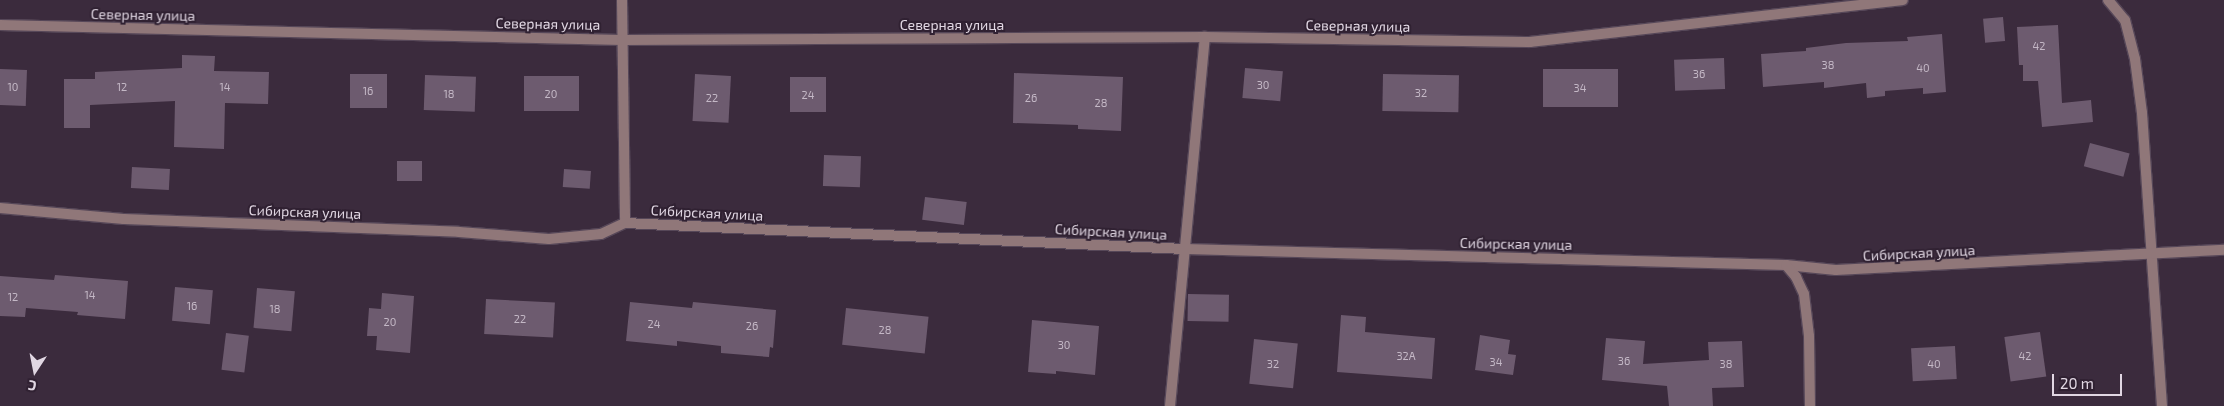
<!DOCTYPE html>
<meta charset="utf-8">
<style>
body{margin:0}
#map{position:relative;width:2224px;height:406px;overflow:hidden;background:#3b2b3d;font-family:"Exo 2",sans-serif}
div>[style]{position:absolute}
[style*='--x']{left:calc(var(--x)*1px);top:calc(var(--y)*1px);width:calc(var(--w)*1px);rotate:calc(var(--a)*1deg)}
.building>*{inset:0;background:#6d5b6f;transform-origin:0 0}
.roads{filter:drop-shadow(1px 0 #564758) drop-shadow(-1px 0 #564758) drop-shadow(0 1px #564758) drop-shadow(0 -1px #564758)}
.street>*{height:10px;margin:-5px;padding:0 5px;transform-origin:5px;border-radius:5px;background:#907779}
span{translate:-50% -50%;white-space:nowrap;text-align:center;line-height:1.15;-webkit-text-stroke:4px #302132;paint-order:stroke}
.number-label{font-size:11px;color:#c4b8c6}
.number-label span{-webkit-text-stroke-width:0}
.street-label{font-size:14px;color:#e1d7e3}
.north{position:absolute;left:10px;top:346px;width:50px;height:50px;-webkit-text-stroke:4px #302132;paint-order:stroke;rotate:191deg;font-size:14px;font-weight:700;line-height:20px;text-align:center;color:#e1d7e3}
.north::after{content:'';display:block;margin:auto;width:18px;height:22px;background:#e1d7e3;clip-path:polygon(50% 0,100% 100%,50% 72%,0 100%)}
.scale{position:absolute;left:2052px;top:374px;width:70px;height:22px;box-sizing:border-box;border:2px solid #e1d7e3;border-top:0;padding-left:6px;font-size:15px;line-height:18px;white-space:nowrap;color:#e1d7e3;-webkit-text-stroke:4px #302132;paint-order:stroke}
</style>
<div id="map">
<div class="building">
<i style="left:2003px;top:17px;width:24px;height:20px;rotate:85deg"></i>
<i style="clip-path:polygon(2058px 25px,2062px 103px,2091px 100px,2093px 122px,2042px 127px,2038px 81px,2023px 81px,2023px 65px,2019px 65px,2017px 27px)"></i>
<i style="clip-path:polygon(1942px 34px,1946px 92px,1923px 94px,1923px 88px,1885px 91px,1885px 96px,1867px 98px,1866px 83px,1824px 88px,1824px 82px,1763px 87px,1761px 54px,1806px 51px,1806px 48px,1846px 43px,1908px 41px,1907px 37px)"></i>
<i style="clip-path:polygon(182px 55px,215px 56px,214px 71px,269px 72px,268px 104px,225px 103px,224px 149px,174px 147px,175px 101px,90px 105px,90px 128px,64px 128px,64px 79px,95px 79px,95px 72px,182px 68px)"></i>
<i style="left:1724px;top:58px;width:31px;height:50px;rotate:88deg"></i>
<i style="left:1245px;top:68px;width:38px;height:30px;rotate:5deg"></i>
<i style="left:0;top:69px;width:27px;height:36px;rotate:2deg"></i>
<i style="left:1543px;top:69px;width:75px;height:38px"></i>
<i style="clip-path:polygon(1014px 73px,1123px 77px,1121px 131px,1078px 129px,1078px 125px,1013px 123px)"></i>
<i style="left:350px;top:74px;width:37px;height:34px"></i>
<i style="left:695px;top:74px;width:36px;height:47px;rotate:3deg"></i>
<i style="left:1383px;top:74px;width:76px;height:37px;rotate:1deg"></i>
<i style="left:425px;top:75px;width:51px;height:35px;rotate:2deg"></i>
<i style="left:524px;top:76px;width:55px;height:35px"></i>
<i style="left:790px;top:77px;width:36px;height:35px"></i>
<i style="left:2090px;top:143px;width:41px;height:24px;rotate:15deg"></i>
<i style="left:824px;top:155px;width:37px;height:31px;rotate:2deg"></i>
<i style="left:397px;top:161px;width:25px;height:20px"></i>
<i style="left:132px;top:167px;width:38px;height:21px;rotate:3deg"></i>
<i style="left:564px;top:169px;width:27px;height:18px;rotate:4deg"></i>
<i style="left:925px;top:197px;width:42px;height:23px;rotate:7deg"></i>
<i style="clip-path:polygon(55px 275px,128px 281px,125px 319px,77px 315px,78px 312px,26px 308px,25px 317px,0 316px,0 276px,54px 280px)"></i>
<i style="left:175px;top:287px;width:38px;height:34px;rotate:5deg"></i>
<i style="left:257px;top:288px;width:38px;height:40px;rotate:5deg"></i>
<i style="clip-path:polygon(382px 293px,414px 296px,410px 353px,376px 350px,377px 336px,367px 336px,369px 308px,381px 309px)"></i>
<i style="left:1188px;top:294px;width:41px;height:27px;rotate:1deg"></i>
<i style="left:486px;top:299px;width:69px;height:35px;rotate:3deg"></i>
<i style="clip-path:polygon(630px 302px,692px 308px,693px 302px,776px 310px,773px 348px,770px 347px,769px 357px,721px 353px,721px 346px,677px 341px,677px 346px,626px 341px)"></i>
<i style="left:846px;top:308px;width:83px;height:37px;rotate:6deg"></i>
<i style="clip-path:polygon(1341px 315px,1366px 317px,1365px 332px,1435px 338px,1432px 379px,1337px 372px)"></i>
<i style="clip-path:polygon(1032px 320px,1099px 326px,1095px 375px,1056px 371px,1056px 374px,1028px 372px)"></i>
<i style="left:2040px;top:332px;width:45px;height:36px;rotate:82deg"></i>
<i style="left:226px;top:333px;width:23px;height:37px;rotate:7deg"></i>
<i style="clip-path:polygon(1480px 335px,1510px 340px,1508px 354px,1516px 355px,1513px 375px,1475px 370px)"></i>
<i style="clip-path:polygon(1606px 338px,1645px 341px,1643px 364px,1709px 360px,1708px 342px,1742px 341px,1744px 387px,1712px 388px,1713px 406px,1669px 406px,1667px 386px,1602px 380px)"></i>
<i style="left:1254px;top:339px;width:44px;height:45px;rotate:6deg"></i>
<i style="left:1955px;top:346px;width:33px;height:44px;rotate:87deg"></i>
</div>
<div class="roads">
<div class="street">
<i style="--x:622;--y:0;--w:223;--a:89.2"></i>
<i style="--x:2108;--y:0;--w:26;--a:50"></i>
<i style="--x:2125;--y:20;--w:40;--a:75.6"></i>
<i style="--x:2135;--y:59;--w:54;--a:82.6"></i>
<i style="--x:2142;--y:113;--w:294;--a:86.1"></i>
<i style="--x:0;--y:25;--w:622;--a:1.38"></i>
<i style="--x:622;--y:40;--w:583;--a:-0.29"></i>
<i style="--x:1205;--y:37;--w:325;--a:0.9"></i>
<i style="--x:1530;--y:42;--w:375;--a:-6.4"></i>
<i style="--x:0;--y:208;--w:124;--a:5.1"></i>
<i style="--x:124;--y:219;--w:335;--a:2.2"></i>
<i style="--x:459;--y:232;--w:90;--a:4.4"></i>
<i style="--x:549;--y:239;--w:52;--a:-5.5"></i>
<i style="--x:601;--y:234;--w:26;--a:-25"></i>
<i style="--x:625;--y:223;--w:561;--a:2.66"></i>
<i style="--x:1185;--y:249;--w:601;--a:1.52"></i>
<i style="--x:1786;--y:265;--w:50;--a:5.7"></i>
<i style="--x:1836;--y:270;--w:389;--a:-3"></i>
<i style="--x:1786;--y:265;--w:16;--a:50"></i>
<i style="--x:1796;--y:277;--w:19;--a:65"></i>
<i style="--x:1804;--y:294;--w:42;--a:83.2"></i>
<i style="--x:1809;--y:336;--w:70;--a:89.2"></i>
<i style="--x:1170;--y:406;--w:371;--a:-84.6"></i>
</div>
</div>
<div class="number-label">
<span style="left:2039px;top:46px">42</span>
<span style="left:1828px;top:65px">38</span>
<span style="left:1923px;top:68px">40</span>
<span style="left:1699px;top:74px">36</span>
<span style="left:1263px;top:85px">30</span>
<span style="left:13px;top:87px">10</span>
<span style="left:122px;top:87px">12</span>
<span style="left:225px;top:87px">14</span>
<span style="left:1580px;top:88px">34</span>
<span style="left:368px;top:91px">16</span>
<span style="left:1421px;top:93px">32</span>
<span style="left:449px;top:94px">18</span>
<span style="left:551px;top:94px">20</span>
<span style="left:808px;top:95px">24</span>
<span style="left:712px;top:98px">22</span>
<span style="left:1031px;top:98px">26</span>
<span style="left:1101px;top:103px">28</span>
<span style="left:90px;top:295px">14</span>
<span style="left:13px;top:297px">12</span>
<span style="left:192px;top:306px">16</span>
<span style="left:275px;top:309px">18</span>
<span style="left:520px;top:319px">22</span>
<span style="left:390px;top:322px">20</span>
<span style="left:654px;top:324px">24</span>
<span style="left:752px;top:326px">26</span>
<span style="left:885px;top:330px">28</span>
<span style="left:1064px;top:345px">30</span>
<span style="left:1406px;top:356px">32А</span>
<span style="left:2025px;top:356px">42</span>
<span style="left:1624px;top:361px">36</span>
<span style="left:1496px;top:362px">34</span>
<span style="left:1273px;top:364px">32</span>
<span style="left:1726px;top:364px">38</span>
<span style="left:1934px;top:364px">40</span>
</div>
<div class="street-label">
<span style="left:143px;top:15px;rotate:1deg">Северная улица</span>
<span style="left:548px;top:24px;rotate:1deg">Северная улица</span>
<span style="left:952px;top:25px">Северная улица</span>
<span style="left:1358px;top:26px;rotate:1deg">Северная улица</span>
<span style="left:305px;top:212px;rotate:2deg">Сибирская улица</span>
<span style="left:707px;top:213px;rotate:3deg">Сибирская улица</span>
<span style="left:1111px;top:232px;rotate:3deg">Сибирская улица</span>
<span style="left:1516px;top:244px;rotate:1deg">Сибирская улица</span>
<span style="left:1919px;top:253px;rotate:-3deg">Сибирская улица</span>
</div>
<div class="north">С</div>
<div class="scale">20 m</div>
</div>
